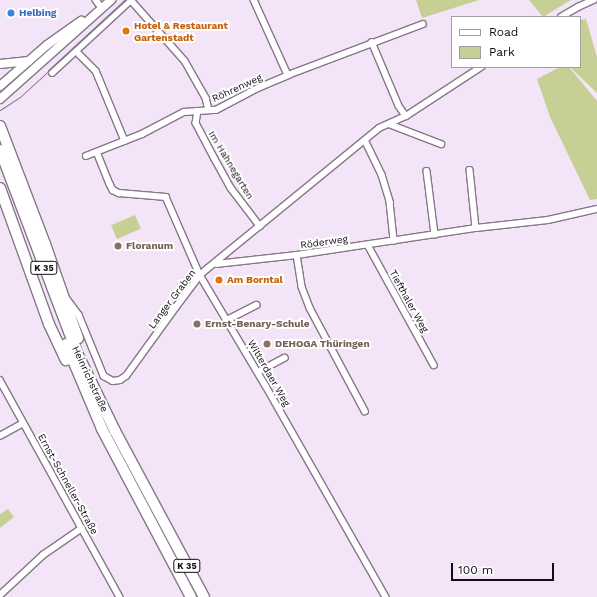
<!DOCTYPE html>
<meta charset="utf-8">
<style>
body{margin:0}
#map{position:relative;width:597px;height:597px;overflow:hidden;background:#f3e4f7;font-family:"Work Sans",sans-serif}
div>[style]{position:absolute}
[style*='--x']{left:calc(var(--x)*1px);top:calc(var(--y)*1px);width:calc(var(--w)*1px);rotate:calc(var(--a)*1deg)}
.green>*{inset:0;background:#c6d095;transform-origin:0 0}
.roads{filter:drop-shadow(1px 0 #857788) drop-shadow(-1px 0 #857788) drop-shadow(0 1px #857788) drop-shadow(0 -1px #857788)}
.street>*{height:5.5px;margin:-2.75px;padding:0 2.75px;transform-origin:2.75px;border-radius:2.75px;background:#fff}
.secondary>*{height:8px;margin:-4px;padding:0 4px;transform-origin:4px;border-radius:4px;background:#fff}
.highway>*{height:10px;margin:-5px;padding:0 5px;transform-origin:5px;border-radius:5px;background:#fff}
.tram>*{height:1px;margin:-0.5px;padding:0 0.5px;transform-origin:0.5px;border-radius:0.5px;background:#7e7581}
.dots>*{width:11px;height:11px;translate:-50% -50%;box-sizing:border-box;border:2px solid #fff;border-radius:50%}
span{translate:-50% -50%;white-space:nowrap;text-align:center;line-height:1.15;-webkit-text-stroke:4px #fff;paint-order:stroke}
.shield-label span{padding:1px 3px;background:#fff;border:1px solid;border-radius:3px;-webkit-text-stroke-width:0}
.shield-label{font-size:9px;color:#120d13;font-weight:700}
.shop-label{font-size:10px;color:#366cbe;font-weight:700}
.left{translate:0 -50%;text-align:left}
.food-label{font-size:10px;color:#c56008;font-weight:700}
.street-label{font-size:10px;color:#120d13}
.education-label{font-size:10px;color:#785e54;font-weight:700}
.legend{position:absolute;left:451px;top:16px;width:130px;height:52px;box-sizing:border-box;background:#fff;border:1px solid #a09ea1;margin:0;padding:5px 7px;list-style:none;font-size:12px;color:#120d13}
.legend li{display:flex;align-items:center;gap:8px;height:20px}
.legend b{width:20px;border:1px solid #a09ea1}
.scale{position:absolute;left:451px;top:563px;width:103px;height:18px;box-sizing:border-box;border:2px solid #120d13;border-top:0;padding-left:5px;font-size:12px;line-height:14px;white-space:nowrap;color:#120d13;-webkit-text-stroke:3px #fff;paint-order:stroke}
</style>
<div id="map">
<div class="green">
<i style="clip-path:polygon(416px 0,479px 0,422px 18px)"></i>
<i style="clip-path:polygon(529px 0,571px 0,543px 17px)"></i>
<i style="clip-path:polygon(586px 19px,597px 57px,597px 93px,570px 67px,580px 67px,580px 20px)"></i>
<i style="clip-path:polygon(560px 67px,569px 67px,597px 101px,597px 199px,590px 200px,550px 117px,537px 79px)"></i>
<i style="left:135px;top:215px;width:15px;height:26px;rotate:67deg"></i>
<i style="clip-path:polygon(8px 509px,14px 517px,0 528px,0 514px)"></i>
</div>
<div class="roads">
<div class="street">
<i style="--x:96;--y:0;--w:10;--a:53"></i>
<i style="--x:131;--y:0;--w:81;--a:48.5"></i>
<i style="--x:185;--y:61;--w:43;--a:60.4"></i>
<i style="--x:206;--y:98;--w:12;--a:76"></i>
<i style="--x:254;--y:0;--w:82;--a:65.6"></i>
<i style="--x:561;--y:17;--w:20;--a:-30"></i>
<i style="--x:578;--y:7;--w:17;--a:-24"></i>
<i style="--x:372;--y:42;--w:69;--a:67.1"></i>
<i style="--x:399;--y:106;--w:12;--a:55"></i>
<i style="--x:76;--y:51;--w:28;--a:45"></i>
<i style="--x:96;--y:71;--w:8;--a:67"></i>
<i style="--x:99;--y:78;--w:68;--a:67.6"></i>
<i style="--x:52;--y:73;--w:108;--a:-42.7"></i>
<i style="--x:198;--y:111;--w:12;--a:99"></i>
<i style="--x:196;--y:123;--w:41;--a:62.2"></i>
<i style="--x:215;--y:159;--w:33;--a:61"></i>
<i style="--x:231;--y:188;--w:48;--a:52.7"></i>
<i style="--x:389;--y:124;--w:56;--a:21"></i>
<i style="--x:365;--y:140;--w:39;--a:64"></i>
<i style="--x:382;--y:175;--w:28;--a:73"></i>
<i style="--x:390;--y:202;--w:39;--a:84"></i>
<i style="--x:97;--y:152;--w:35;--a:68"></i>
<i style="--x:110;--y:184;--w:7;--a:63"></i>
<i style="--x:113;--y:190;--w:7;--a:27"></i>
<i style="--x:119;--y:193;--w:47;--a:4.9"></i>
<i style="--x:166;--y:197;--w:85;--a:66.4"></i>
<i style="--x:200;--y:275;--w:129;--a:59.3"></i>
<i style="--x:266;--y:386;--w:243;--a:60.4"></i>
<i style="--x:86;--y:156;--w:60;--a:-21.4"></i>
<i style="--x:142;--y:134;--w:47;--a:-27.6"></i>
<i style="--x:184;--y:112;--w:32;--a:-4"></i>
<i style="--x:216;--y:110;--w:47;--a:-27.6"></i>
<i style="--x:258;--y:88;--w:33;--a:-23"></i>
<i style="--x:288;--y:75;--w:144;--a:-20.7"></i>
<i style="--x:470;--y:170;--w:58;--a:84.1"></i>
<i style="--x:427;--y:171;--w:64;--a:82.8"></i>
<i style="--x:368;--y:245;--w:137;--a:61.2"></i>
<i style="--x:297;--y:255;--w:32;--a:81"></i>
<i style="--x:302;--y:287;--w:22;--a:69"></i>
<i style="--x:310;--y:308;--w:117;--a:61.9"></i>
<i style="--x:216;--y:264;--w:81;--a:-6.3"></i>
<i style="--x:297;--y:255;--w:181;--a:-8.6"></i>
<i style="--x:476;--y:228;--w:72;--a:-6.3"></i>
<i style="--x:548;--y:220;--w:50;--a:-12.7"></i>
<i style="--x:67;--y:299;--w:20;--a:53"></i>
<i style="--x:79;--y:315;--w:66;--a:67.7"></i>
<i style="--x:104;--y:376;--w:10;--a:29"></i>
<i style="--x:113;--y:381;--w:7;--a:-8"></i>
<i style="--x:120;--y:380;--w:7;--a:-34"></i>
<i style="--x:126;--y:376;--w:85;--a:-54.1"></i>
<i style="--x:176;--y:307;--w:40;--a:-53"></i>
<i style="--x:200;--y:275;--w:9;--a:-41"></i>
<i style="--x:207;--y:269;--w:222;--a:-39.3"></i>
<i style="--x:379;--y:128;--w:30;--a:-24"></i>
<i style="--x:406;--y:116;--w:90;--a:-33.2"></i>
<i style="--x:227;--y:320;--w:33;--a:-27"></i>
<i style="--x:258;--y:372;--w:30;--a:-28"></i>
<i style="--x:0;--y:380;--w:248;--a:61.1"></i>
<i style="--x:0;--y:436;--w:26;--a:-29"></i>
<i style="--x:0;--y:595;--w:59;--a:-42.9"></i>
<i style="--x:43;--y:555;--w:47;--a:-34.7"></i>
</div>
<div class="secondary">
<i style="--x:0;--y:64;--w:29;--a:-6"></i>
<i style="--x:0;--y:86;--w:62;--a:-41.1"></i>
<i style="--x:47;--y:45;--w:42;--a:-35.2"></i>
<i style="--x:0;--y:99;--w:149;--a:-41.7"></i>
</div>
<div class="highway">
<i style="--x:0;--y:126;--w:126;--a:69.1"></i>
<i style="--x:45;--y:244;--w:100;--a:70.7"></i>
<i style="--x:0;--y:150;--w:217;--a:69.2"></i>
<i style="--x:77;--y:353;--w:87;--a:64"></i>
<i style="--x:115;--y:431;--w:188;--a:61.8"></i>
<i style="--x:0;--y:188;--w:145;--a:70.2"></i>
<i style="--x:49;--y:324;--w:40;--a:65"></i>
<i style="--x:66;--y:344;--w:92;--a:67"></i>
<i style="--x:102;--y:429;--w:190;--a:62.1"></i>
</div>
</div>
<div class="tram">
<i style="--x:0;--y:110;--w:24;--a:-33"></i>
<i style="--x:20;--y:97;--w:144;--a:-42.5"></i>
</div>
<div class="dots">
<i style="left:11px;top:13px;background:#3f7fe0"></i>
<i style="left:126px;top:31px;background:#e8710a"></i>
<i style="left:118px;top:246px;background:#8d6e63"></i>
<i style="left:219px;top:280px;background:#e8710a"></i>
<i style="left:197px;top:324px;background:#8d6e63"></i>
<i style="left:267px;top:344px;background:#8d6e63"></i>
</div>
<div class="shield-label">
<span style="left:44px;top:268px">K 35</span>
<span style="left:187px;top:566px">K 35</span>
</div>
<div class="shop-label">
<span class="left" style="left:19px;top:13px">Helbing</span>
</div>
<div class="food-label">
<span class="left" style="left:134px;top:31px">Hotel &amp; Restaurant<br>Gartenstadt</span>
<span class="left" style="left:227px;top:280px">Am Borntal</span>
</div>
<div class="street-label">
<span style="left:237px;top:88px;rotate:-25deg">Röhrenweg</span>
<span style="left:231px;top:165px;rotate:59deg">Im Hahnegarten</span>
<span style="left:324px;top:242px;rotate:-8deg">Röderweg</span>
<span style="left:172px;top:299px;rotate:-53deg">Langer Graben</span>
<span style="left:409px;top:301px;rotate:61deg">Tiefthaler Weg</span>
<span style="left:269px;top:373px;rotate:60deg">Witterdaer Weg</span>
<span style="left:90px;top:379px;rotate:65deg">Heinrichstraße</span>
<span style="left:68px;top:484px;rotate:61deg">Ernst-Schneller-Straße</span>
</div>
<div class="education-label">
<span class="left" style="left:126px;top:246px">Floranum</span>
<span class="left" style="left:205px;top:324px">Ernst-Benary-Schule</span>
<span class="left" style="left:275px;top:344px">DEHOGA Thüringen</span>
</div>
<ul class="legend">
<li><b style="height:5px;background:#fff"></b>Road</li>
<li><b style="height:11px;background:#c6d095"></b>Park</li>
</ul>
<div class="scale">100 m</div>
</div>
